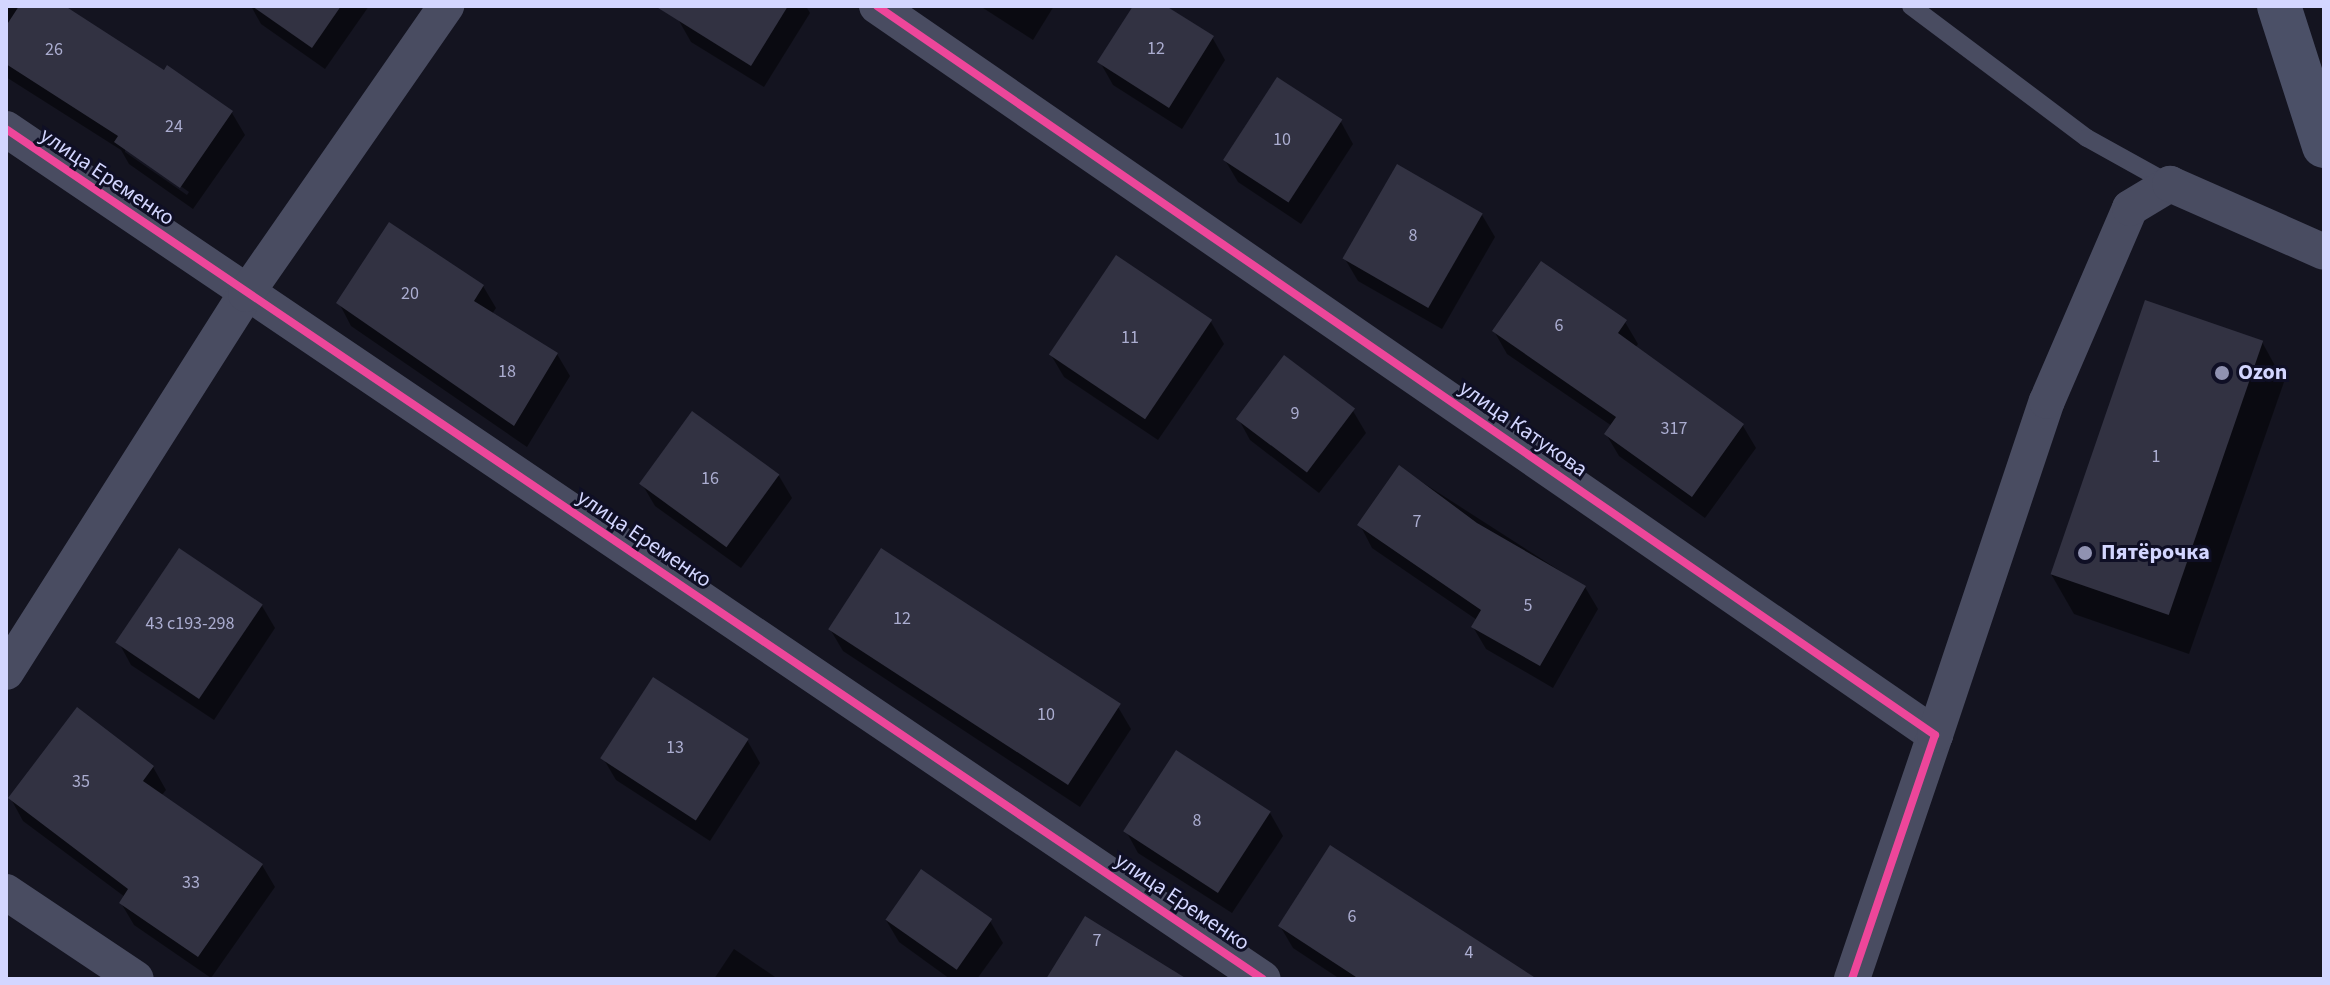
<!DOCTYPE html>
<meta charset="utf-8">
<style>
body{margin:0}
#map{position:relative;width:2330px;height:985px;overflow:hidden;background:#141420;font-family:"Source Sans 3",sans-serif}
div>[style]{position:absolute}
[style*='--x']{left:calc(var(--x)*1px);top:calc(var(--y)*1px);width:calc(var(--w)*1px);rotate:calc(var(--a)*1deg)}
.shadow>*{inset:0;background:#0007}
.building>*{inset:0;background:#323242;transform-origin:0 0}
.lane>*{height:18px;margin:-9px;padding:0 9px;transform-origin:9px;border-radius:9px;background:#494c61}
.street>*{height:36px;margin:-18px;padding:0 18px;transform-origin:18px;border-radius:18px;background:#494c61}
.secondary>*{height:44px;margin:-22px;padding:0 22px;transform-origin:22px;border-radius:22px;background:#4b5067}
.cycleway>*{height:8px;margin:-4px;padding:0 4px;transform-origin:4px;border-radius:4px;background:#ed469a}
.dots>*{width:22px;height:22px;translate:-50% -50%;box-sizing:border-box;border:4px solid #0f0f25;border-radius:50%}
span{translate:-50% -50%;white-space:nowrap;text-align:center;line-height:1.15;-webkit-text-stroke:6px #0f0f25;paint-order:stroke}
.number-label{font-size:18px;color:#abadd0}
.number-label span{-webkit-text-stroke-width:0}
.street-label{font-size:22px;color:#d3d6ff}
.poi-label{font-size:22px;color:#d3d6ff;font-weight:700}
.left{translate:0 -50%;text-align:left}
.frame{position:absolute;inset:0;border:8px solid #d3d6ff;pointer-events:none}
</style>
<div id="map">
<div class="shadow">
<i style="clip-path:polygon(evenodd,6px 6px,62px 6px,232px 113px,245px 135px,193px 209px,129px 164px,121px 150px,6px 77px,6px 6px,125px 147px,189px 192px,187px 195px,125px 152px,125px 147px)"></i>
<i style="clip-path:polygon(251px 6px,369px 6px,325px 69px,261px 24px)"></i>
<i style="clip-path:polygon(687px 6px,806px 6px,810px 13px,764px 87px,691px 42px,678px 19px)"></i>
<i style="clip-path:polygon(980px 6px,1054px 6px,1033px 40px)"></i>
<i style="clip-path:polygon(1136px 6px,1162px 6px,1212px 37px,1225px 60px,1182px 129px,1113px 85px,1100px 62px)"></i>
<i style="clip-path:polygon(1341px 122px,1353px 144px,1301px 224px,1238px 182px,1225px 160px)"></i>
<i style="clip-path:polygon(1482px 215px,1495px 237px,1442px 329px,1358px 281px,1345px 259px)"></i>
<i style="clip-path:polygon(483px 286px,496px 308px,492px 314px,557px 354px,570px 376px,527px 447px,351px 326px,339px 303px)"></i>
<i style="clip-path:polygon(1211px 322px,1224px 344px,1158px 440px,1064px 377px,1051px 355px)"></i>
<i style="clip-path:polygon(1625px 322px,1638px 344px,1635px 348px,1743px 426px,1756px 448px,1705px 518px,1619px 456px,1606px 434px,1612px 426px,1507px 354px,1494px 331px)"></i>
<i style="clip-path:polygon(2262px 342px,2284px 382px,2189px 654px,2074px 614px,2051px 574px)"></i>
<i style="clip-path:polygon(1353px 411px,1366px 433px,1319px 493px,1250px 440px,1238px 418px)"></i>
<i style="clip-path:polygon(1400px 468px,1585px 587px,1598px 609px,1553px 688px,1486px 649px,1473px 627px,1477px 620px,1372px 548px,1360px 525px)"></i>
<i style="clip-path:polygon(779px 476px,792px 498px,741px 568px,655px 506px,642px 484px)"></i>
<i style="clip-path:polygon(262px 606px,275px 628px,214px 720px,131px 665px,119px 643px)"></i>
<i style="clip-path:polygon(830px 629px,1118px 707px,1131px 729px,1080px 807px,843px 651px)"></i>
<i style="clip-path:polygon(747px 740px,760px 763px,710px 841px,616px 780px,603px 758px)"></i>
<i style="clip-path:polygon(153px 767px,166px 790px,161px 796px,262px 865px,275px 887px,211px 978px,134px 925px,121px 903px,125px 897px,23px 821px,11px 799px)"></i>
<i style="clip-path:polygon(1270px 813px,1283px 836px,1232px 913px,1138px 853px,1126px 831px)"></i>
<i style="clip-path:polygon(886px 920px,990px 921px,1003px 943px,977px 979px,950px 979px,899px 942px)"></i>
<i style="clip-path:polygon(1280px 926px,1533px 979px,1340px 979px,1293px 948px)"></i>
<i style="clip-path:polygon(734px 949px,778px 979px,714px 979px)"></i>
</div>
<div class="building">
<i style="clip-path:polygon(19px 6px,65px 6px,164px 70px,167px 65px,233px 111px,180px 188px,114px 142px,118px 136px,6px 64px,6px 26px)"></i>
<i style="clip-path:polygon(252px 6px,341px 6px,312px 48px)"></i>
<i style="clip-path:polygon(655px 6px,788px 6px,751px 66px)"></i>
<i style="clip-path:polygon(1133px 6px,1166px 6px,1214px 36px,1169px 108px,1097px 62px)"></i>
<i style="left:1277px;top:77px;width:78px;height:99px;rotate:33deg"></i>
<i style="left:1397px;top:164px;width:99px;height:109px;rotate:30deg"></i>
<i style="clip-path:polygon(389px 222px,484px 285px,474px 301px,558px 353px,514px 426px,336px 303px)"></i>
<i style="left:1116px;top:255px;width:116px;height:120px;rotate:34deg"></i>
<i style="clip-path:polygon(1541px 261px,1627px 320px,1618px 333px,1744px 424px,1692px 497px,1604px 434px,1616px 417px,1492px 331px)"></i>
<i style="left:2145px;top:300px;width:125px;height:290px;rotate:19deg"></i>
<i style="left:1284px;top:355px;width:89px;height:80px;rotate:37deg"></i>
<i style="left:692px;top:411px;width:108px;height:90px;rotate:36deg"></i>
<i style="clip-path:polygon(1399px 465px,1477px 523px,1586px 586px,1540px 666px,1471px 627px,1481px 610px,1357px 525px)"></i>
<i style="left:179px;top:548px;width:101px;height:114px;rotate:34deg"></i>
<i style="left:881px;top:548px;width:286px;height:97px;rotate:33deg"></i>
<i style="left:653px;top:677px;width:114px;height:97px;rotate:33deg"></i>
<i style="clip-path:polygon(77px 707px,154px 766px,143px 781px,263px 864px,198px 957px,119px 903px,128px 889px,8px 798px)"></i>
<i style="left:1176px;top:750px;width:113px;height:97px;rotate:33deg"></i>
<i style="clip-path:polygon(1330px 845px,1457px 927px,1537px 979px,1359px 979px,1278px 926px)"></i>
<i style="left:921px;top:869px;width:87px;height:62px;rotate:35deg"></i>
<i style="clip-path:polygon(1085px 916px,1187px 979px,1046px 979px)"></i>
</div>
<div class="lane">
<i style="--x:1911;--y:6;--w:220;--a:36.9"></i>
<i style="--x:2087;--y:138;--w:95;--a:29"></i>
</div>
<div class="street">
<i style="--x:877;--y:6;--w:1285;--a:34.57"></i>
<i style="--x:1935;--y:735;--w:258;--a:108.8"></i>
<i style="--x:6;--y:129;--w:1517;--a:34.07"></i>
<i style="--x:6;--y:672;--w:448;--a:-57.6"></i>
<i style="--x:246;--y:294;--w:351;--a:-55.2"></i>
<i style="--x:1935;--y:735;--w:352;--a:-71.5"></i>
<i style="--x:2047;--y:401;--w:210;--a:-66.7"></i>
<i style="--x:2130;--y:208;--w:47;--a:-31"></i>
<i style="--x:2170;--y:184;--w:168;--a:23.8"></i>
<i style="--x:6;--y:892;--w:156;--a:33.8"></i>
</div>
<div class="secondary">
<i style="--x:2279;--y:6;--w:147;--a:72.2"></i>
</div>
<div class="cycleway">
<i style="--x:877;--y:6;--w:1285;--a:34.57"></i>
<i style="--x:1935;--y:735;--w:258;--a:108.8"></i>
<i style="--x:6;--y:129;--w:1517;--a:34.07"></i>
</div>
<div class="dots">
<i style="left:2222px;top:373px;background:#9092b1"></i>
<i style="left:2085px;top:553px;background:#9092b1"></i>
</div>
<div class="number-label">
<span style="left:1156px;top:49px">12</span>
<span style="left:54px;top:50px">26</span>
<span style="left:174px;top:127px">24</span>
<span style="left:1282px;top:140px">10</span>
<span style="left:1413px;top:236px">8</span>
<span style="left:410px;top:294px">20</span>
<span style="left:1559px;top:326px">6</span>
<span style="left:1130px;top:338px">11</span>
<span style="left:507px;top:372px">18</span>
<span style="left:1295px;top:414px">9</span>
<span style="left:1674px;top:429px">317</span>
<span style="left:2156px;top:457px">1</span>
<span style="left:710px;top:479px">16</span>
<span style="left:1417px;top:522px">7</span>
<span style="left:1528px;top:606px">5</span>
<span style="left:902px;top:619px">12</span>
<span style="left:190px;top:624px">43 с193-298</span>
<span style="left:1046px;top:715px">10</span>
<span style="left:675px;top:748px">13</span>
<span style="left:81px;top:782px">35</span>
<span style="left:1197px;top:821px">8</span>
<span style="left:191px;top:883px">33</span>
<span style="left:1352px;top:917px">6</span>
<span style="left:1097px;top:941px">7</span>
<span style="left:1469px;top:953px">4</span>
</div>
<div class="street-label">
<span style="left:107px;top:177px;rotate:34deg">улица Еременко</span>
<span style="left:1523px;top:429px;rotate:35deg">улица Катукова</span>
<span style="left:644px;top:539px;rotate:34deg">улица Еременко</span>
<span style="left:1182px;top:902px;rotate:34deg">улица Еременко</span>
</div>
<div class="poi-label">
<span class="left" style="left:2238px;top:373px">Ozon</span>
<span class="left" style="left:2101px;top:553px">Пятёрочка</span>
</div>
<div class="frame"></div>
</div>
